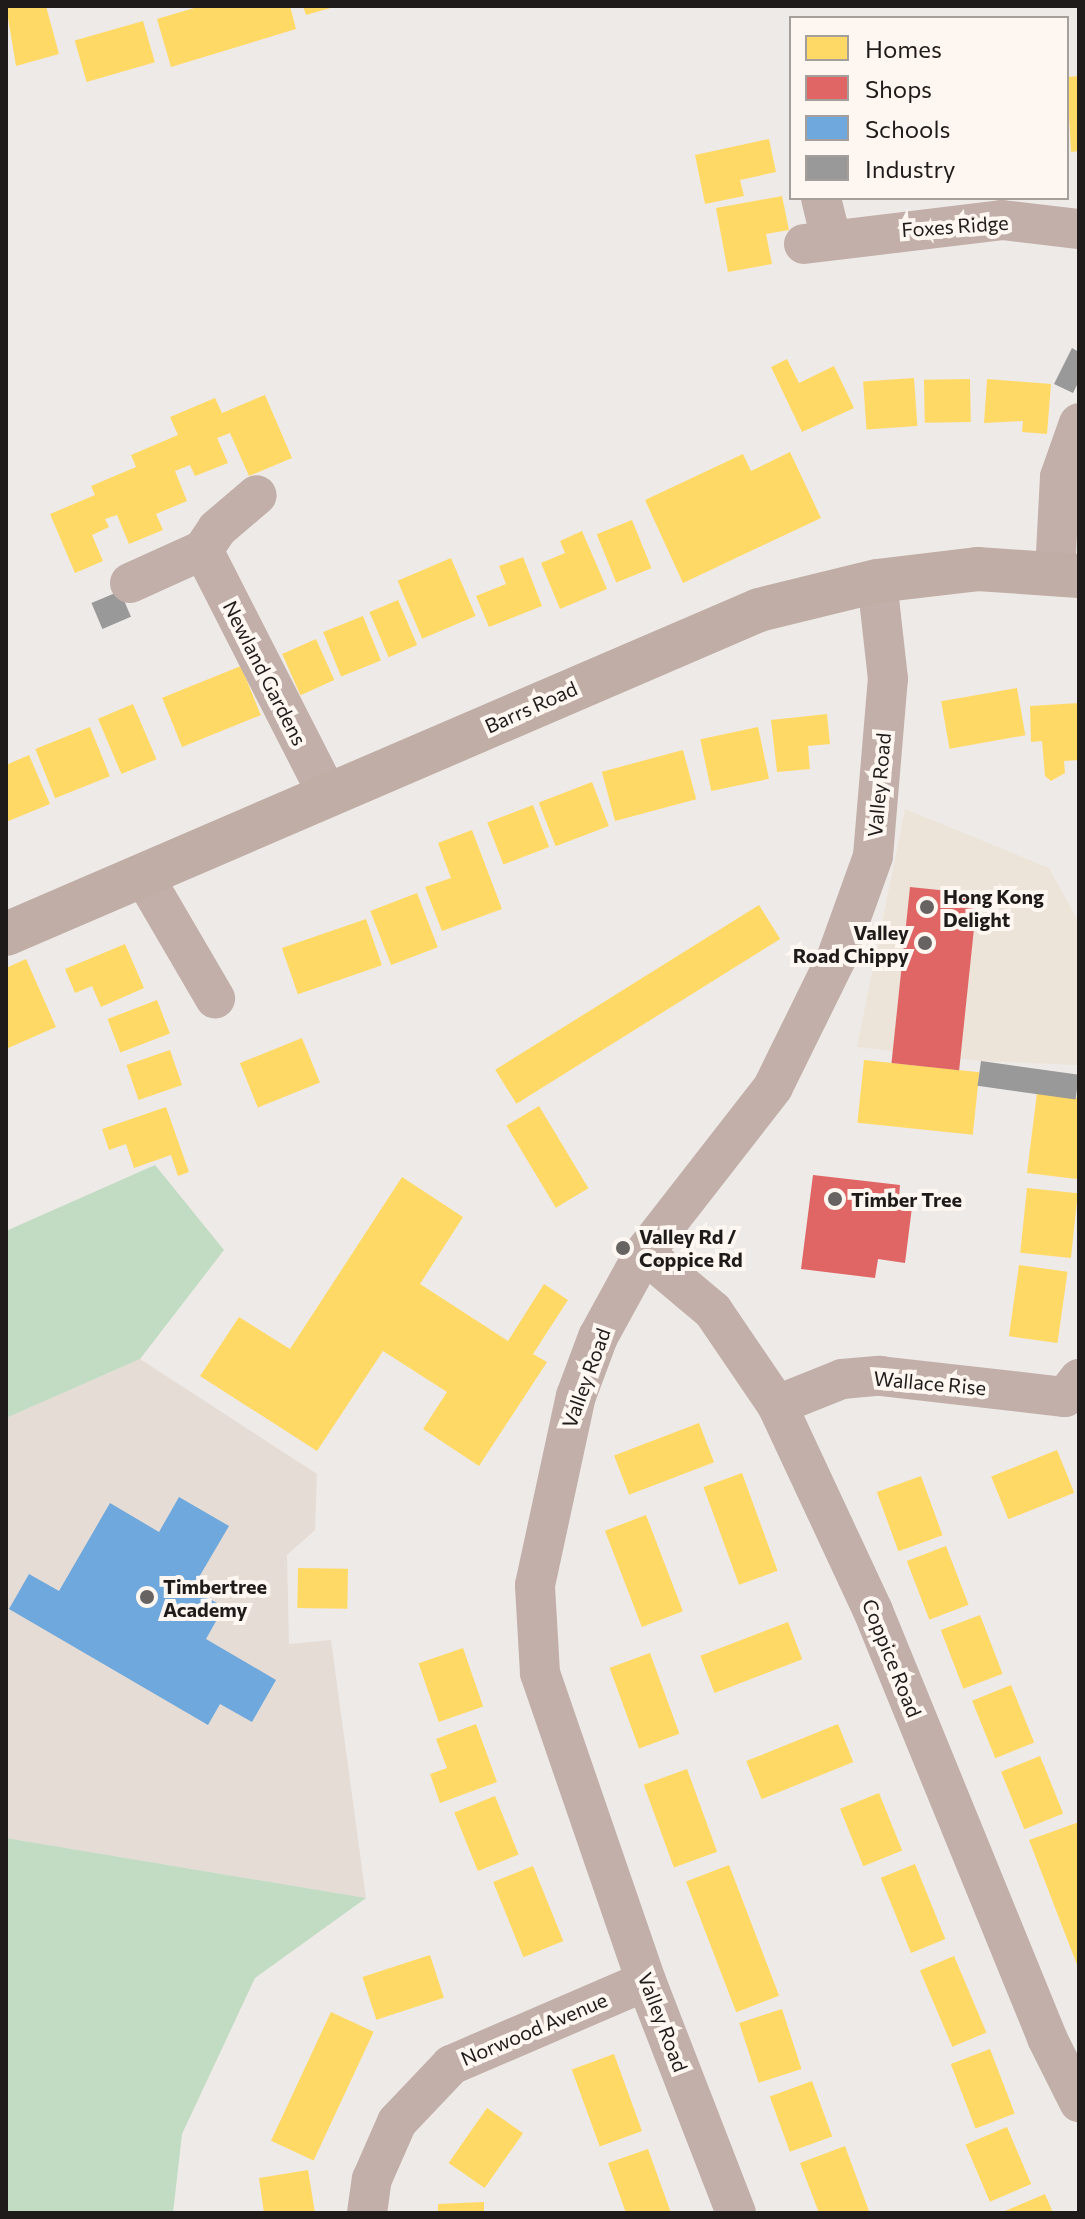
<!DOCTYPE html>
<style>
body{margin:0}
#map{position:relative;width:1085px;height:2219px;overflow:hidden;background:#eeeae7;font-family:Commissioner,sans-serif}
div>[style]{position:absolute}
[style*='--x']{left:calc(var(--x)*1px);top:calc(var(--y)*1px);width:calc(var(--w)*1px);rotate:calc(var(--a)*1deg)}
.commercial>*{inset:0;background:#ece4d8}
.built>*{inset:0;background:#e5dcd5}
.green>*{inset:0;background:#c1dcc2}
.homes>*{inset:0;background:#ffd966;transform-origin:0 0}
.shops>*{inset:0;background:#e06666;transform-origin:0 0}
.schools>*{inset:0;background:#6fa8dc}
.industry>*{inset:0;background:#999;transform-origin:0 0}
.street>*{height:40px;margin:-20px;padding:0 20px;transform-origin:20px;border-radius:20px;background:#c2afa9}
.secondary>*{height:44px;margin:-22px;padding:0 22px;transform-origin:22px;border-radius:22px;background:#c0aea6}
.dots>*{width:22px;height:22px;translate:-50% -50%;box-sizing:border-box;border:4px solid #fef7f1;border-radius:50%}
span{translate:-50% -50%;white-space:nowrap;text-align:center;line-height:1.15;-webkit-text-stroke:8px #fef7f1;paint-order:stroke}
.street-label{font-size:20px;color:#1e1b1a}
.poi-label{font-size:20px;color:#1e1b1a;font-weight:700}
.left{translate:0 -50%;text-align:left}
.right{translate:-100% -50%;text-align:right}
.frame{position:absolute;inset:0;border:8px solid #1e1b1a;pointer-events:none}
.legend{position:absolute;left:789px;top:16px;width:280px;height:184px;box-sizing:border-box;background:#fef7f1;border:2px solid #a49f9b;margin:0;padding:10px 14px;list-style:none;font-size:24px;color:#1e1b1a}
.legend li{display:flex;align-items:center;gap:16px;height:40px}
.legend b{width:40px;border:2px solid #a49f9b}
</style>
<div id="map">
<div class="commercial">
<i style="clip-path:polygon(905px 809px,1049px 868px,1079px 922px,1079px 1065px,981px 1061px,857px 1047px)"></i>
</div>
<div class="built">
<i style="clip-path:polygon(140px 1359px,317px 1474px,315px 1530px,287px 1555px,289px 1644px,331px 1640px,366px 1898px,6px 1838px,6px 1418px)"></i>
</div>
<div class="green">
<i style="clip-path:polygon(155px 1165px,224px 1250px,140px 1359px,6px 1418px,6px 1231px)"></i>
<i style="clip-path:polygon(6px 1838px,366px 1898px,255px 1978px,182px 2134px,173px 2213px,6px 2213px)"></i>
</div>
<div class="homes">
<i style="clip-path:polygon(6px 6px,46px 6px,59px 54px,16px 66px)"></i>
<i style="clip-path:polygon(201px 6px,290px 6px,296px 29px,171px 67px,157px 19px)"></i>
<i style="clip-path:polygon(303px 6px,334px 6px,334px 7px,306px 15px)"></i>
<i style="left:143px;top:21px;width:43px;height:71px;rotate:74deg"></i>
<i style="clip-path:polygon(1079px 76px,1079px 151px,1071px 152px,1067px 77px)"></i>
<i style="clip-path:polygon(769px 139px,776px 172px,740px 180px,744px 196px,705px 204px,695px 155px)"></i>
<i style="clip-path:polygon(782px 196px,789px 230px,766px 234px,772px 264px,728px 272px,716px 208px)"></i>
<i style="clip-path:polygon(787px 359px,799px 383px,834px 366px,854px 408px,802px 432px,771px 367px)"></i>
<i style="left:914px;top:378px;width:48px;height:51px;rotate:86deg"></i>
<i style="left:970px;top:379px;width:43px;height:46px;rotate:89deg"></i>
<i style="clip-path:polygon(987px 379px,1051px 384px,1047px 434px,1022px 432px,1023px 421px,984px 423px)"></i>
<i style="clip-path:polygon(265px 395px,292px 458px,249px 476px,230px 433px,217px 438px,228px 463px,195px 476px,190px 465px,175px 471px,187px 501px,156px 514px,163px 530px,129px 544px,117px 515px,105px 519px,109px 527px,92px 535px,103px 561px,75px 573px,50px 514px,95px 495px,91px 486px,136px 467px,131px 455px,178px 435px,170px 417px,215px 398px,222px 413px)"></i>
<i style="clip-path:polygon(790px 452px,821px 518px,683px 583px,645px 500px,743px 454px,751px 471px)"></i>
<i style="left:632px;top:520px;width:52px;height:38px;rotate:68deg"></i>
<i style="clip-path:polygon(582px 531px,607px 589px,560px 609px,541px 563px,565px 553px,560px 541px)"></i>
<i style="clip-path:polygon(523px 557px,542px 606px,489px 627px,476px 596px,506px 584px,499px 566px)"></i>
<i style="left:451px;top:558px;width:63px;height:58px;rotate:67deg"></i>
<i style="left:398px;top:600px;width:49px;height:31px;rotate:67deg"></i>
<i style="left:363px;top:616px;width:48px;height:43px;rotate:68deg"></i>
<i style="left:316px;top:639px;width:45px;height:37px;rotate:66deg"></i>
<i style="left:241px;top:666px;width:53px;height:85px;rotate:68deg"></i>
<i style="left:1017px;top:688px;width:48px;height:77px;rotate:80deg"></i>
<i style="clip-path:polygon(1079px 703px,1079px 760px,1064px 761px,1065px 773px,1051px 781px,1045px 776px,1042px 741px,1031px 742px,1030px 706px)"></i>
<i style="left:133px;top:704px;width:60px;height:38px;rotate:67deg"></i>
<i style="clip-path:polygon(827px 714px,830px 744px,808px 746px,810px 769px,777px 772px,771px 720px)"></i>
<i style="left:90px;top:727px;width:53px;height:59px;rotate:68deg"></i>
<i style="left:758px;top:727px;width:53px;height:59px;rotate:78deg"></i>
<i style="left:683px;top:750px;width:51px;height:84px;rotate:75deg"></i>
<i style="clip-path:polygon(29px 755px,50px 804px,6px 822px,6px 765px)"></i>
<i style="left:592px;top:782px;width:47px;height:57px;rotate:69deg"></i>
<i style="left:533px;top:805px;width:45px;height:49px;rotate:69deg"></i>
<i style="clip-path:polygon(472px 830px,502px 909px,442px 931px,425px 887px,451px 878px,438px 843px)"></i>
<i style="left:417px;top:893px;width:58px;height:50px;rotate:69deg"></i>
<i style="left:759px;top:905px;width:40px;height:311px;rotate:58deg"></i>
<i style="left:366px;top:919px;width:49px;height:89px;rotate:71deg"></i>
<i style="clip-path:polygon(125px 944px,144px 988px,101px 1007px,92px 986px,75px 993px,65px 969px)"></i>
<i style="clip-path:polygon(26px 959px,56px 1027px,6px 1049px,6px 968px)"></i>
<i style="left:157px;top:1000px;width:36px;height:53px;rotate:69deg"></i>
<i style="left:302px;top:1038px;width:48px;height:67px;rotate:68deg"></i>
<i style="left:170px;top:1050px;width:37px;height:46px;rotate:71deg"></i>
<i style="left:864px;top:1060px;width:116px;height:63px;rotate:6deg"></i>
<i style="clip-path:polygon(1037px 1093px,1079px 1098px,1077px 1179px,1027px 1173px)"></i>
<i style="left:539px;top:1106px;width:96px;height:38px;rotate:59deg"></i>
<i style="clip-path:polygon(166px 1107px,189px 1172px,178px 1176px,171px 1155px,134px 1168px,126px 1144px,109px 1150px,102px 1129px)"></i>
<i style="clip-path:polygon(402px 1177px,463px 1217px,420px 1284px,508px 1341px,544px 1284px,568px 1300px,533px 1354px,547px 1362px,479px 1466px,423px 1429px,447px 1392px,383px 1351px,317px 1451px,200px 1376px,239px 1317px,290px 1349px)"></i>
<i style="left:1027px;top:1188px;width:51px;height:65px;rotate:6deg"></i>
<i style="left:1019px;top:1265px;width:49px;height:72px;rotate:8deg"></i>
<i style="left:699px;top:1423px;width:42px;height:91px;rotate:69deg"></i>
<i style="left:1057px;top:1450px;width:46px;height:71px;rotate:68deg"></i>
<i style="left:742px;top:1473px;width:104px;height:41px;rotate:70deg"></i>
<i style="left:921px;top:1476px;width:63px;height:47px;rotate:70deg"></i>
<i style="left:646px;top:1515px;width:103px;height:44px;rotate:69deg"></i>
<i style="left:946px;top:1546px;width:63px;height:42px;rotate:69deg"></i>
<i style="left:298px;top:1568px;width:50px;height:40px;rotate:1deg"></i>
<i style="left:980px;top:1615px;width:63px;height:42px;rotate:69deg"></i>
<i style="left:788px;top:1622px;width:40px;height:94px;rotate:69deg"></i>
<i style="left:463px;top:1648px;width:62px;height:47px;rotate:71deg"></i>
<i style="left:650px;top:1653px;width:86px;height:43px;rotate:70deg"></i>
<i style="left:1011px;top:1685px;width:62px;height:42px;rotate:68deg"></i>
<i style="clip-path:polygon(476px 1724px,497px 1782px,440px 1803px,430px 1774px,447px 1768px,436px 1739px)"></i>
<i style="left:838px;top:1724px;width:41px;height:99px;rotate:68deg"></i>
<i style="left:1040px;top:1756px;width:62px;height:42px;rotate:68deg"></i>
<i style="left:687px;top:1769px;width:88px;height:46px;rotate:70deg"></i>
<i style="left:879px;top:1793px;width:62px;height:42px;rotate:68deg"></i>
<i style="left:495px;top:1796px;width:63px;height:44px;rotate:68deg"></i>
<i style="clip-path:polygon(1079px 1822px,1079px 1970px,1029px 1840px)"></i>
<i style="left:915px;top:1864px;width:81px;height:37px;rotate:68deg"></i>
<i style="left:729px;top:1865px;width:140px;height:46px;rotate:69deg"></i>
<i style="left:533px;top:1866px;width:81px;height:43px;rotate:68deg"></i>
<i style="left:430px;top:1955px;width:45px;height:71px;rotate:72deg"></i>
<i style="left:954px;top:1956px;width:83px;height:37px;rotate:67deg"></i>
<i style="left:782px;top:2009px;width:63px;height:45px;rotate:72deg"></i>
<i style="left:331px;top:2012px;width:47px;height:142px;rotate:25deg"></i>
<i style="left:990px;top:2049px;width:69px;height:42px;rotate:69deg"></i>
<i style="left:614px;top:2054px;width:82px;height:45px;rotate:70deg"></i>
<i style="left:812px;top:2081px;width:59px;height:45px;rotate:70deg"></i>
<i style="left:487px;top:2108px;width:44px;height:67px;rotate:35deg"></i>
<i style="left:1007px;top:2127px;width:62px;height:45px;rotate:67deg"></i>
<i style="clip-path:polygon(845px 2146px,869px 2211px,819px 2213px,800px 2163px)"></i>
<i style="clip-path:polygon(648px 2149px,671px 2213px,626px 2213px,608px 2163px)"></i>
<i style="clip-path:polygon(308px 2170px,315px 2213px,264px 2213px,259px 2178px)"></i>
<i style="clip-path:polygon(1045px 2194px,1053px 2213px,1006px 2213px,1005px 2211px)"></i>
<i style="clip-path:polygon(484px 2202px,484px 2213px,438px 2213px,438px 2204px)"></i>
</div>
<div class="shops">
<i style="left:910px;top:887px;width:68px;height:177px;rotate:6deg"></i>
<i style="clip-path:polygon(813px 1175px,900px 1185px,899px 1197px,913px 1199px,905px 1263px,878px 1259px,875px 1278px,801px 1269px)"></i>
</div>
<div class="schools">
<i style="clip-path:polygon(179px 1497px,229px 1526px,192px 1589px,224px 1607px,206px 1639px,276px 1680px,252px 1722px,220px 1704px,208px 1725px,9px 1609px,29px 1574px,59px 1591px,110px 1503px,159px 1532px)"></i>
</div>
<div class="industry">
<i style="clip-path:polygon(1072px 348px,1079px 352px,1079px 381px,1073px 393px,1054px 384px)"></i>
<i style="left:120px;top:591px;width:28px;height:31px;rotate:67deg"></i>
<i style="left:981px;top:1061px;width:99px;height:25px;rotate:8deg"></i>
</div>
<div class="street">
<i style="--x:821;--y:198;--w:42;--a:76.3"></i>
<i style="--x:804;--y:244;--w:199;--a:-6.9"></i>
<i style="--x:1002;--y:220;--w:78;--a:6.7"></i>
<i style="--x:203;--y:550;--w:25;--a:-56"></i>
<i style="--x:217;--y:529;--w:52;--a:-40.4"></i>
<i style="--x:1055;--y:572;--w:95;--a:-87"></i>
<i style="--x:1060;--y:477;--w:57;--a:-70.6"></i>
<i style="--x:130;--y:583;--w:80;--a:-24.3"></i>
<i style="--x:203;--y:550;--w:275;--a:63"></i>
<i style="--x:143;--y:875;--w:143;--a:59.7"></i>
<i style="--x:644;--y:1253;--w:90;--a:40"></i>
<i style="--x:713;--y:1311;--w:114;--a:55.8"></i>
<i style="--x:777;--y:1405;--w:227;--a:65"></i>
<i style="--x:873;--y:1611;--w:461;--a:67.8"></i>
<i style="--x:1047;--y:2038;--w:72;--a:63.4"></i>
<i style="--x:777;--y:1405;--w:70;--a:-21.8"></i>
<i style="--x:842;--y:1379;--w:38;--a:-5"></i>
<i style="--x:880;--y:1376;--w:186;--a:6.5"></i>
<i style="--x:1065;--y:1397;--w:23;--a:-52"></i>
<i style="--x:367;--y:2213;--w:34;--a:-82"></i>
<i style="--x:372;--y:2179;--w:62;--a:-66.3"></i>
<i style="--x:397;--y:2122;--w:79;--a:-46.5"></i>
<i style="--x:451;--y:2065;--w:212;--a:-23.3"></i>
<i style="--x:736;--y:2213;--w:249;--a:-111.2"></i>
<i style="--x:646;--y:1981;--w:326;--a:-109"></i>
<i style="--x:540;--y:1673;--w:88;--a:-93.3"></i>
<i style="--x:535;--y:1585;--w:193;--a:-77.8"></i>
<i style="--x:576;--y:1396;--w:63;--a:-69.6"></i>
<i style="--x:598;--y:1337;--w:96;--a:-61.3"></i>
<i style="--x:644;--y:1253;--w:210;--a:-52.1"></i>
<i style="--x:773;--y:1087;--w:143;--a:-63.8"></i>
<i style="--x:836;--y:959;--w:109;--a:-70.2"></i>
<i style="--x:873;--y:856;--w:178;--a:-85.2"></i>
<i style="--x:888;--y:679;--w:99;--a:-96.4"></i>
</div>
<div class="secondary">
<i style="--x:6;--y:934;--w:820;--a:-23.28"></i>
<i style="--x:759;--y:610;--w:122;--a:-13.8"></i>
<i style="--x:877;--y:581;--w:101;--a:-6.8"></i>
<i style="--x:977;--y:569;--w:102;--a:3.9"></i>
</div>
<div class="dots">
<i style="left:927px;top:907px;background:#676362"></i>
<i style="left:925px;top:943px;background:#676362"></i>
<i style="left:835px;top:1199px;background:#676362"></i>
<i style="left:623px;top:1248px;background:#676362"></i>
<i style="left:147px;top:1597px;background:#676362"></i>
</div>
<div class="street-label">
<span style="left:955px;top:226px;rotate:-4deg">Foxes Ridge</span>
<span style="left:265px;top:673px;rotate:63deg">Newland Gardens</span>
<span style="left:531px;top:707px;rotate:-24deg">Barrs Road</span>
<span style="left:879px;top:785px;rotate:-85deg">Valley Road</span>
<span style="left:586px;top:1378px;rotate:-70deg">Valley Road</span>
<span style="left:930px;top:1383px;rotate:5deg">Wallace Rise</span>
<span style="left:892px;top:1658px;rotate:68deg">Coppice Road</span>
<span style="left:663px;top:2022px;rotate:69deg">Valley Road</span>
<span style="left:534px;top:2029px;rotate:-23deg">Norwood Avenue</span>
</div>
<div class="poi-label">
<span class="left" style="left:943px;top:908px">Hong Kong<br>Delight</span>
<span class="right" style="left:909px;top:944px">Valley<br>Road Chippy</span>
<span class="left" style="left:851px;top:1199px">Timber Tree</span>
<span class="left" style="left:639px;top:1248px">Valley Rd /<br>Coppice Rd</span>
<span class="left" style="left:163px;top:1598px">Timbertree<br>Academy</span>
</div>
<div class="frame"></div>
<ul class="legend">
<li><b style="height:22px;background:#ffd966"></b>Homes</li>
<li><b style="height:22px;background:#e06666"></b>Shops</li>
<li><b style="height:22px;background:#6fa8dc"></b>Schools</li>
<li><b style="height:22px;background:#999"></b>Industry</li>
</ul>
</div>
